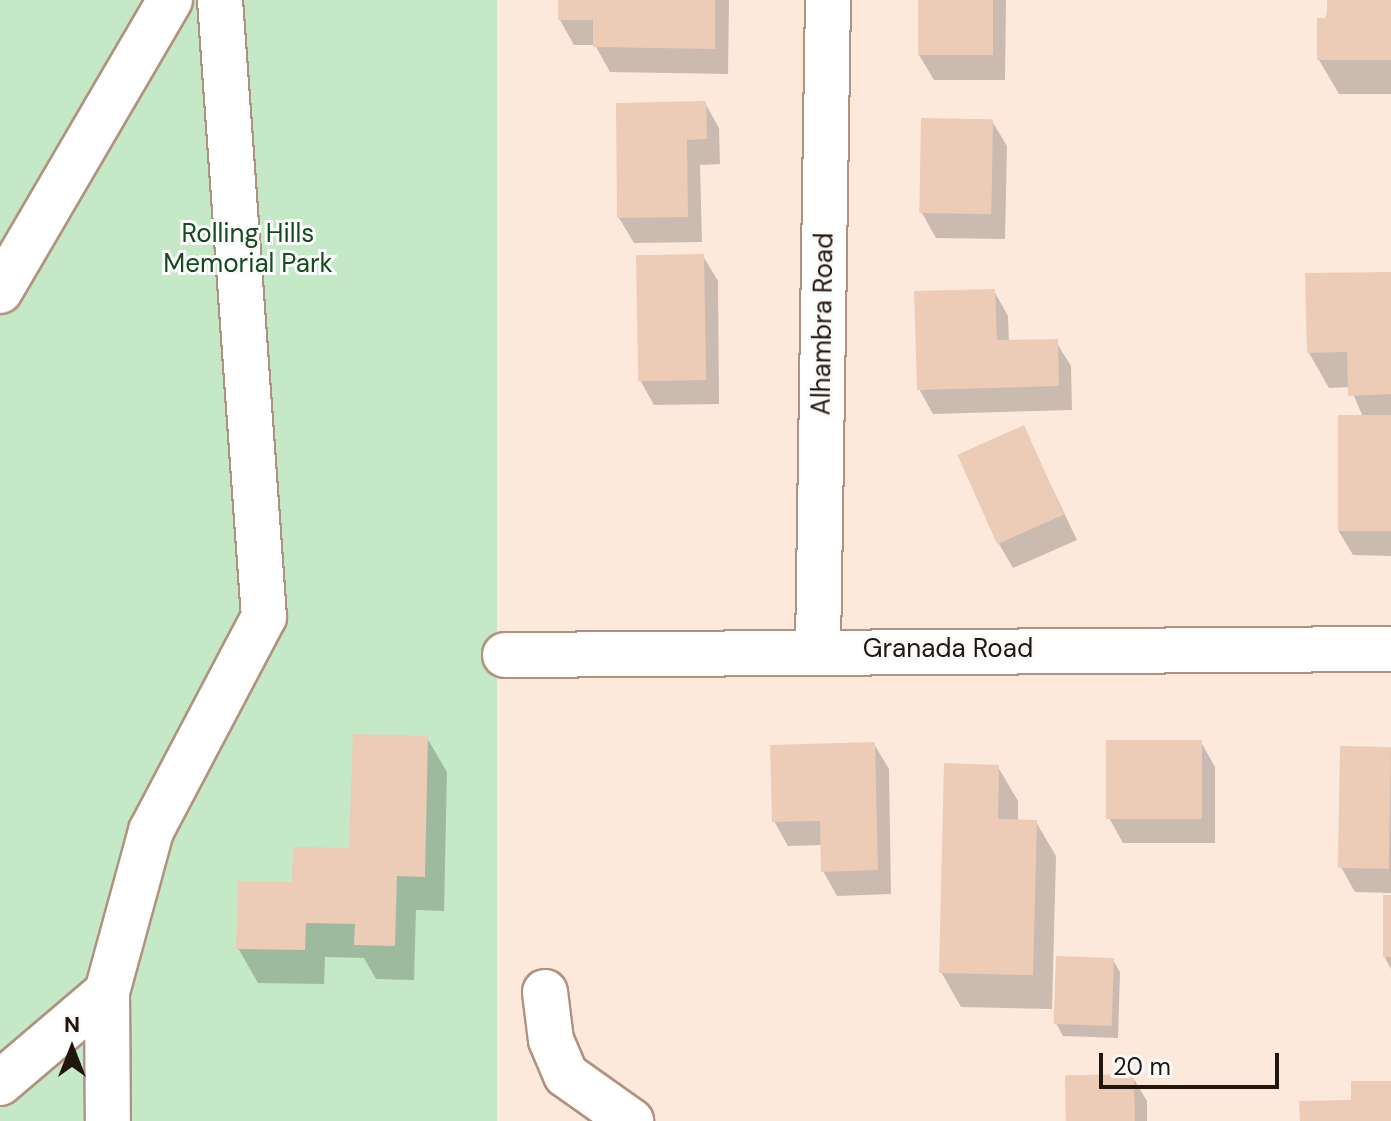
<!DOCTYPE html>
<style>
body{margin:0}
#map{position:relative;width:1391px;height:1121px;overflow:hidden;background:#fde9dc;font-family:"DM Sans",sans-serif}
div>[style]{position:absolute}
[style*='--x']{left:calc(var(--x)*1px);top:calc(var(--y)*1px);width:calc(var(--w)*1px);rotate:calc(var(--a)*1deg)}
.green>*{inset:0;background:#c5e8c6;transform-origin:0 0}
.shadow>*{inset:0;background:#0003}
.building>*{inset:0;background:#eccbb7;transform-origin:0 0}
.roads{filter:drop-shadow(2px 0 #b1927f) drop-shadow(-2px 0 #b1927f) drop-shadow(0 2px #b1927f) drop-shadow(0 -2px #b1927f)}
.minor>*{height:44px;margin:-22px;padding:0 22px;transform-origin:22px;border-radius:22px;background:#fff}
span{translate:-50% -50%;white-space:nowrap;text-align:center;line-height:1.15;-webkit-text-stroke:6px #fafbfa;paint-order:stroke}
.park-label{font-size:26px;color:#144a1d}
.street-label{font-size:26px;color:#21160e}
.north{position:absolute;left:32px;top:1009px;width:80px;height:80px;-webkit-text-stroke:6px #fafbfa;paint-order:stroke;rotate:0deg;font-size:22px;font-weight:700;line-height:32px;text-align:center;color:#21160e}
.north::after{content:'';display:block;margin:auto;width:28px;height:36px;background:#21160e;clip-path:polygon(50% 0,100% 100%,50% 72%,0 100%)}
.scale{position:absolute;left:1099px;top:1053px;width:180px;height:36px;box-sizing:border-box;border:4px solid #21160e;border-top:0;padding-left:10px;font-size:24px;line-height:28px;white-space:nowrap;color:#21160e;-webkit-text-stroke:6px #fafbfa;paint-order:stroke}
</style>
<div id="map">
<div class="green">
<i style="left:0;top:0;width:497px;height:1121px"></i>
</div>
<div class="shadow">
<i style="clip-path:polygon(560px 0,729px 0,728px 74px,610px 72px,595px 45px,574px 45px,560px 20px)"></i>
<i style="clip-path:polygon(920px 0,1006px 0,1005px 80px,934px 80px,919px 55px)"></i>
<i style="clip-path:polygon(1329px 0,1391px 0,1391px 94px,1339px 94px,1319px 60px)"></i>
<i style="clip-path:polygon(705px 103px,719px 128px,720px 164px,700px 165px,702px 242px,634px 243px,619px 218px)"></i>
<i style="clip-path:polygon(992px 121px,1007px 146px,1005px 239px,936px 238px,922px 213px)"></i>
<i style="clip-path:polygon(703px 256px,718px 281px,719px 404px,654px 405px,640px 380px)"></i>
<i style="clip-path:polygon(1391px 274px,1391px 556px,1353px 555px,1338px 530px,1363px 417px,1350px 387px,1329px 388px,1309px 353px)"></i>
<i style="clip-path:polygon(994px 291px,1008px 316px,1009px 342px,1056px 342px,1071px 366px,1072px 410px,933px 414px,919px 389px)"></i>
<i style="clip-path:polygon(1023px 427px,1077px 540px,1013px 568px,999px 544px)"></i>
<i style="clip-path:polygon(427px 738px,447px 772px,444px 911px,416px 910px,414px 980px,376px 979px,364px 958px,325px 957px,324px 984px,258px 983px,238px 948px,294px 884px,351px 850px)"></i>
<i style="clip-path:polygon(1201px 742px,1215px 767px,1215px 843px,1123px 843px,1109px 818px)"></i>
<i style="clip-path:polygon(874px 744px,889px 769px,891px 894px,837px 896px,823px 871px,822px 845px,788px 846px,774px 821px)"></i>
<i style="clip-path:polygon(1391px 749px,1391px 893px,1355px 892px,1341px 867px)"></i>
<i style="clip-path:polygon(998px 767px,1018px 801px,1018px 821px,1036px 822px,1056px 856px,1052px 1009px,961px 1007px,941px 972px)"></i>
<i style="clip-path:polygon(1391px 897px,1391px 969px,1384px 956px)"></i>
<i style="clip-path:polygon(1113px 960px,1120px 972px,1118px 1038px,1063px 1036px,1056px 1023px)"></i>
<i style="clip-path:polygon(1132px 1076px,1147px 1101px,1147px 1121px,1068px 1121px)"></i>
</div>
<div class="building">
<i style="clip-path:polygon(558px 0,715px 0,715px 49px,593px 47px,593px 20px,558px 20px)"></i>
<i style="left:918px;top:0;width:75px;height:55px"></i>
<i style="clip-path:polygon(1327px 0,1391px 0,1391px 60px,1317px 60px,1317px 18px,1327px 18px)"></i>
<i style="clip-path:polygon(706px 101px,707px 139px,687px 140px,688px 217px,617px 218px,616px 103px)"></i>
<i style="left:921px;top:118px;width:72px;height:95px;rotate:1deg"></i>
<i style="left:704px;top:254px;width:126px;height:68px;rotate:89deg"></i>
<i style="clip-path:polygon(1391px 272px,1391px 394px,1348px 396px,1347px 352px,1307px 353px,1305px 273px)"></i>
<i style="clip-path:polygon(995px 289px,997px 340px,1058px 339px,1059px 386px,917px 390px,914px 291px)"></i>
<i style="left:1338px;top:415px;width:53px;height:116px"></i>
<i style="left:1024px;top:425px;width:98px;height:73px;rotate:66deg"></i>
<i style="clip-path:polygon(353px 734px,428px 736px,425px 877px,397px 876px,395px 946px,354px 945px,355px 924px,306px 923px,305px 950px,236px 949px,238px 881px,292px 882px,293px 847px,349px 848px)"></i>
<i style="left:1202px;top:740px;width:79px;height:96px;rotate:90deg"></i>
<i style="clip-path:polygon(875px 742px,878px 870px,821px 872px,820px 821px,772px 822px,770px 745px)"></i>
<i style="left:1340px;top:746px;width:51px;height:122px;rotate:1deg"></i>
<i style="clip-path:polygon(944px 763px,999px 765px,998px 819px,1037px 820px,1033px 975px,939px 973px)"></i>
<i style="left:1383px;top:895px;width:8px;height:62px"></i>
<i style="left:1056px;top:956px;width:58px;height:68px;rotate:2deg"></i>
<i style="left:1134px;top:1074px;width:47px;height:69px;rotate:89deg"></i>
<i style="clip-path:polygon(1351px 1081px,1391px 1081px,1391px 1121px,1300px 1121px,1299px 1101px,1351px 1100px)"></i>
</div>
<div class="roads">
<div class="minor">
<i style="--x:0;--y:291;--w:337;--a:-59.7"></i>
<i style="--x:818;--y:649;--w:649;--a:-89.12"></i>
<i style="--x:505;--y:655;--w:886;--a:-0.39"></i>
<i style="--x:107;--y:992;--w:167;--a:-74.7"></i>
<i style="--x:151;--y:831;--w:242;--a:-62.2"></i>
<i style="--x:264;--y:617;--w:619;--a:-94.08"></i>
<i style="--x:545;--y:992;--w:48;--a:82.9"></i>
<i style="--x:551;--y:1040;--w:38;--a:67"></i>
<i style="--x:566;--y:1075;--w:80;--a:35.3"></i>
<i style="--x:0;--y:1083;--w:140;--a:-40.4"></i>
<i style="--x:107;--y:992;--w:129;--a:89.6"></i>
</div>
</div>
<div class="park-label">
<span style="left:248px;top:249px">Rolling Hills<br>Memorial Park</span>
</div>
<div class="street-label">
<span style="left:823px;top:324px;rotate:-89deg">Alhambra Road</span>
<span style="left:948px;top:649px">Granada Road</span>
</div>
<div class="north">N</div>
<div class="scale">20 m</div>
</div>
